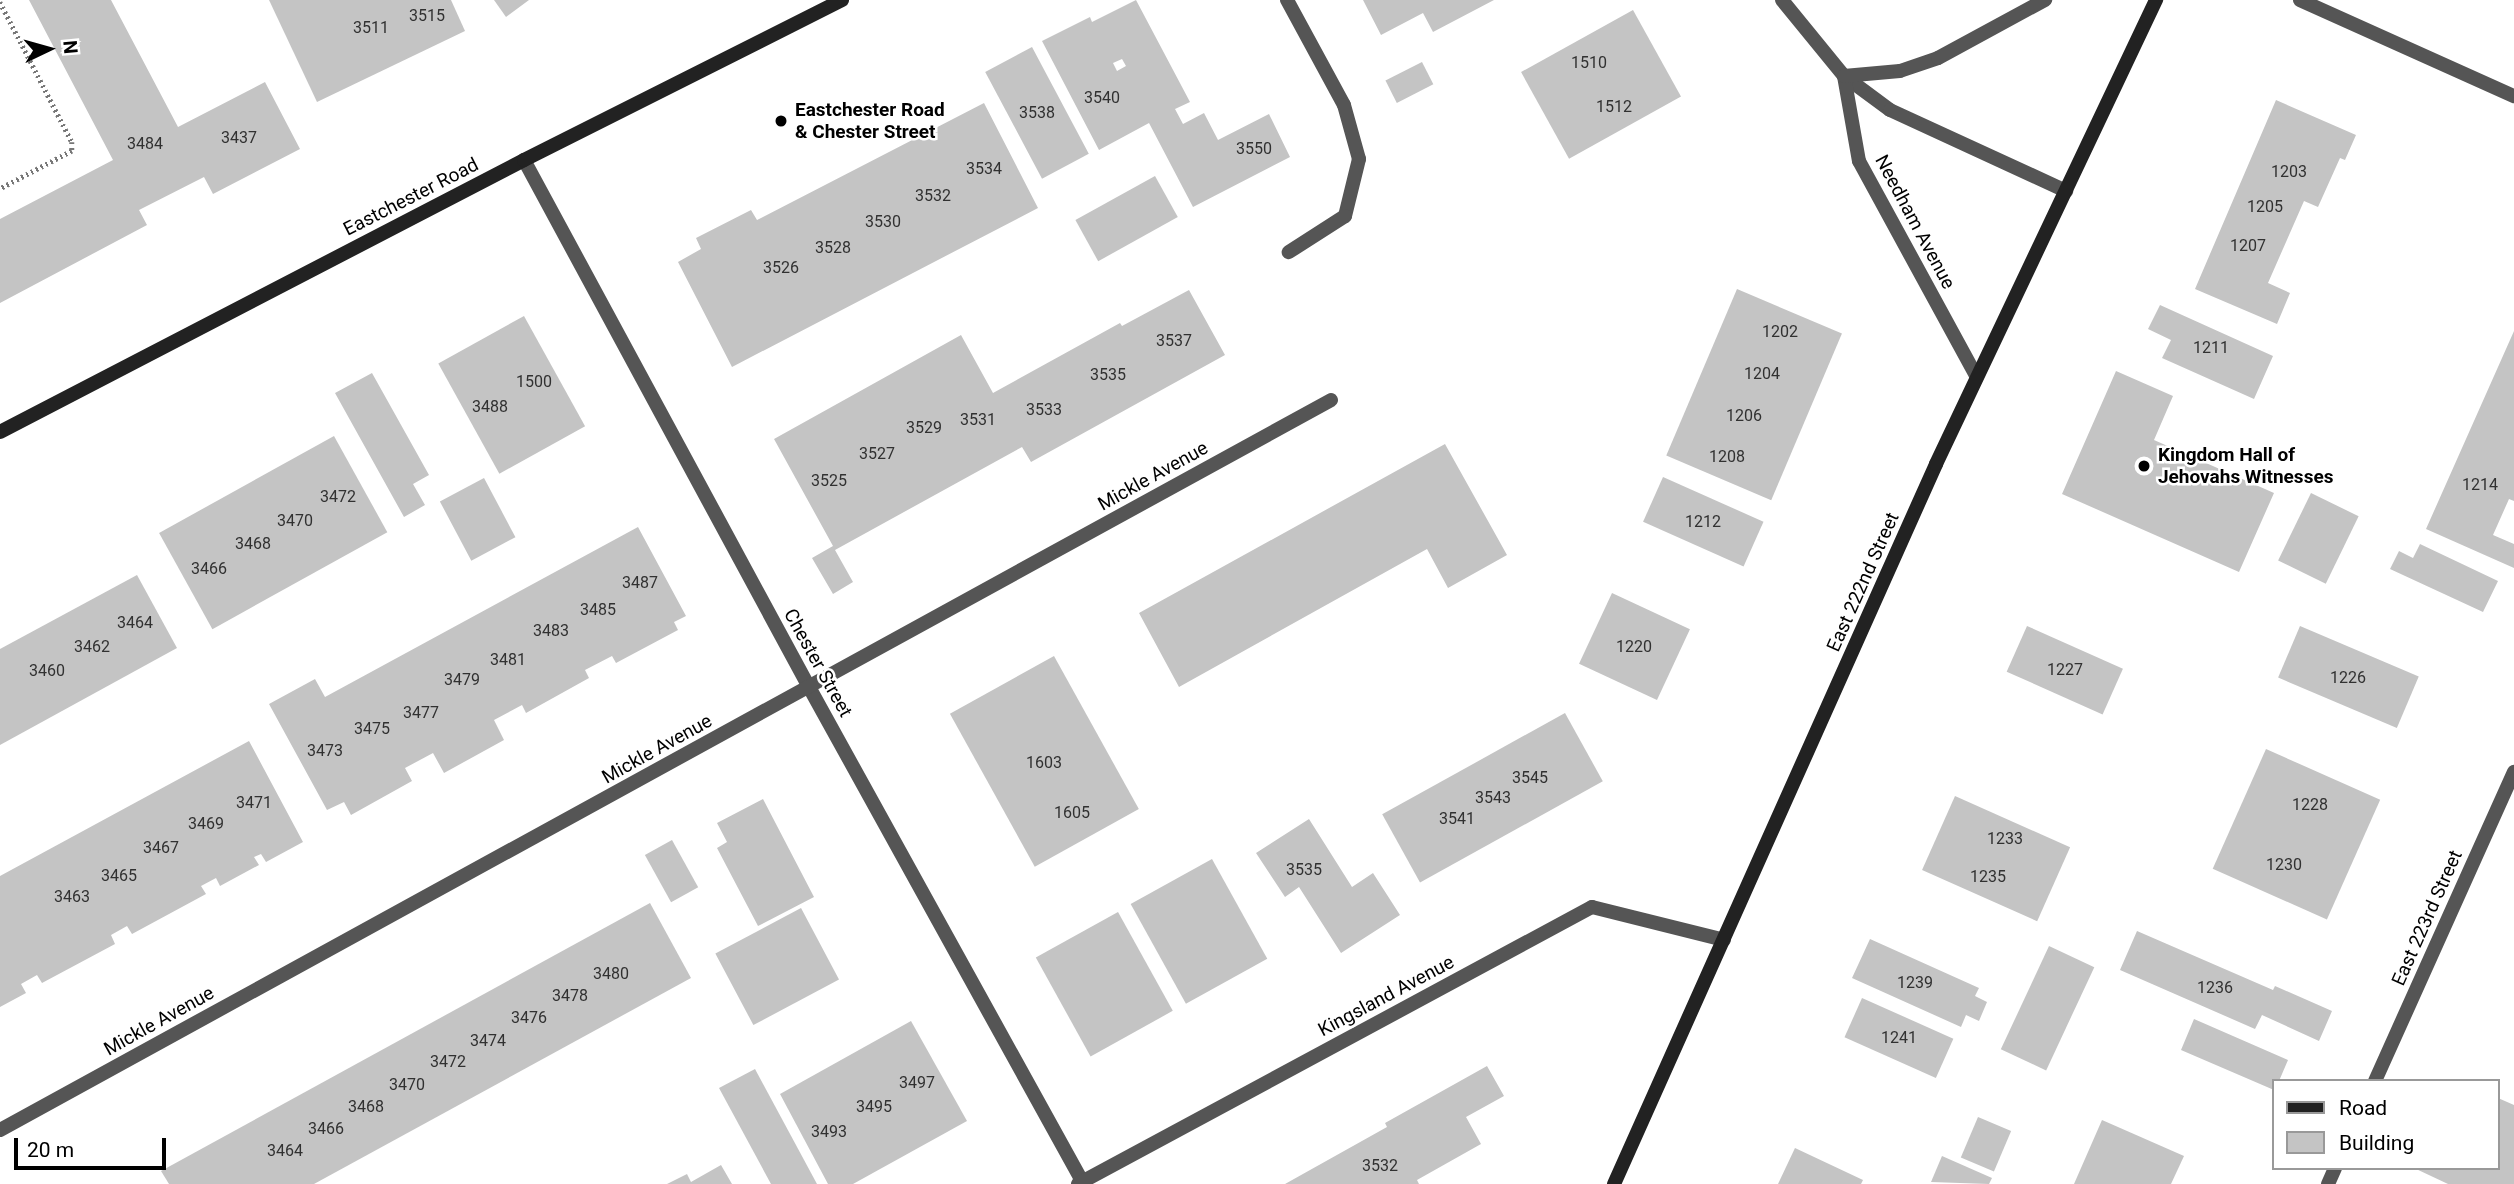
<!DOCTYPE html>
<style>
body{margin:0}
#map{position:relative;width:2514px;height:1184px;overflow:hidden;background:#fff;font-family:Roboto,sans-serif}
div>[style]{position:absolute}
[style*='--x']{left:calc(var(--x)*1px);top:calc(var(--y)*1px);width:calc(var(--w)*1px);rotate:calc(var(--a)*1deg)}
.building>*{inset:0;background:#c4c4c4;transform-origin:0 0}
.path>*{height:4.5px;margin-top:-2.25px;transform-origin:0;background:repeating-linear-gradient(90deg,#777 0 2px,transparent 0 5.5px)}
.lane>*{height:14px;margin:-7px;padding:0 7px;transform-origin:7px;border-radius:7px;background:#555}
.street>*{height:14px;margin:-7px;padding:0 7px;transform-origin:7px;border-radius:7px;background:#555}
.secondary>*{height:14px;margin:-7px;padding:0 7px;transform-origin:7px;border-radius:7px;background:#222}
.dots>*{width:19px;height:19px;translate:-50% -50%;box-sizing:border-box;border:4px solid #fff;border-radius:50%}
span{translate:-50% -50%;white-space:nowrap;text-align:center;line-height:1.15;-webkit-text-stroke:5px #fff;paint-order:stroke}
.number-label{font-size:16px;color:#313131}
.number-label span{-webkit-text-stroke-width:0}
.poi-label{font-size:19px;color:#000;font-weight:700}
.left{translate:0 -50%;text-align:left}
.street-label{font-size:19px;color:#000}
.legend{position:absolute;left:2272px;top:1079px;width:228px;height:91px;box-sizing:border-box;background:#fff;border:2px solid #999;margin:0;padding:9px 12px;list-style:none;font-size:21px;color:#000}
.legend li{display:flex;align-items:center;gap:14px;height:35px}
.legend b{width:35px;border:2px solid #999}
.north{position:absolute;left:14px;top:14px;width:70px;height:70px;-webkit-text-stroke:5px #fff;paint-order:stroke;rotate:85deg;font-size:19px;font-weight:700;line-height:28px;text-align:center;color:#000}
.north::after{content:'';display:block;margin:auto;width:24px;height:32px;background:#000;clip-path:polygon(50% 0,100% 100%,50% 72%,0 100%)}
.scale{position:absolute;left:14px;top:1138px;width:152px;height:32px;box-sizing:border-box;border:4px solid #000;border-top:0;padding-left:9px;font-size:21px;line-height:24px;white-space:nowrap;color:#000;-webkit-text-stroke:5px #fff;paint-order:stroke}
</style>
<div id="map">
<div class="building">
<i style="clip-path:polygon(29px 0,111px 0,178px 127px,265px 82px,300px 149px,213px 194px,204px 177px,139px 210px,147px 225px,0 303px,0 219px,113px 160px)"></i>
<i style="clip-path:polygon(269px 0,451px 0,465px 31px,317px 102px)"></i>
<i style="clip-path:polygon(494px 0,529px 0,506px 17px)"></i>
<i style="clip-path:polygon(evenodd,1136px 0,1190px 102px,1175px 109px,1183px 124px,1204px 113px,1218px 140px,1269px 114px,1290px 157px,1193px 207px,1149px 123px,1099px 150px,1042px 41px,1090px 17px,1092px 22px,1136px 0,1122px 59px,1126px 66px,1117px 71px,1113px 63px,1122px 59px)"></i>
<i style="clip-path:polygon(1363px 0,1494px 0,1433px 32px,1423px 13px,1381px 35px)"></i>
<i style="left:1633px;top:10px;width:99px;height:128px;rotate:61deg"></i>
<i style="left:1032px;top:47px;width:121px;height:53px;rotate:62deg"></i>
<i style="left:1422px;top:62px;width:25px;height:41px;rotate:63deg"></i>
<i style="clip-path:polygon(2276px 100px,2356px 135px,2345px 160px,2340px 158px,2318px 207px,2304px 201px,2268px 283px,2290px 293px,2277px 324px,2195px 289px)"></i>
<i style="clip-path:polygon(984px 103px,1038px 208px,732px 367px,678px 262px,701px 249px,696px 238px,751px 210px,757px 220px)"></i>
<i style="left:1155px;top:176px;width:47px;height:91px;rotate:61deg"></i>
<i style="left:1737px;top:289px;width:114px;height:181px;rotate:23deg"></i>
<i style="clip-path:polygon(1189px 290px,1225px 355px,1031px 462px,1022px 447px,835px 550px,853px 582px,833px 594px,812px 558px,833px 546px,774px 439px,961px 335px,993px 393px,1120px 323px,1122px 326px)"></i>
<i style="clip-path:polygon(2160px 305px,2273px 356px,2254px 399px,2162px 358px,2171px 340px,2148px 329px)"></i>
<i style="left:524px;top:316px;width:126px;height:98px;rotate:61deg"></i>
<i style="clip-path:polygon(2514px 331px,2514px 501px,2509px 499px,2493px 535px,2514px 544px,2514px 568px,2426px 529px)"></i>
<i style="clip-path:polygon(2116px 371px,2173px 396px,2154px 440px,2274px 493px,2239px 572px,2062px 494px)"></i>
<i style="clip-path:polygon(372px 373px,429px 475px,413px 484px,425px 505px,404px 517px,335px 393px)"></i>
<i style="left:334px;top:436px;width:110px;height:200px;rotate:61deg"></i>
<i style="clip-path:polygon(1445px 444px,1507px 555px,1448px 588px,1427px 549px,1179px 687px,1139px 613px)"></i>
<i style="left:1663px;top:477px;width:110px;height:49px;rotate:24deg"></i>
<i style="left:484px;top:478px;width:67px;height:50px;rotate:62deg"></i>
<i style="left:2311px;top:493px;width:53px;height:75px;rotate:26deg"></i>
<i style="clip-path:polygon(638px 527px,686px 616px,674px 622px,678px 630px,616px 663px,612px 656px,585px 670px,589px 678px,526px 713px,522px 705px,494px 720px,504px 740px,444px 773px,433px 753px,405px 768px,412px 781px,351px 815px,344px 802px,327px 810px,269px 704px,315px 679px,325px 697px)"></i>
<i style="clip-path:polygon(2420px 544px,2498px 581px,2483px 612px,2390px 569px,2399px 551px,2413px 558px)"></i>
<i style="clip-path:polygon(137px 575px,177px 648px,0 745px,0 649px)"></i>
<i style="left:1612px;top:593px;width:86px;height:78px;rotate:25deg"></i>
<i style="left:2027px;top:626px;width:105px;height:50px;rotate:24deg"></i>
<i style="left:2300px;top:626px;width:129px;height:56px;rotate:23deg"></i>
<i style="left:1054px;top:656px;width:175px;height:119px;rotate:61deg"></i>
<i style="left:1565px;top:713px;width:78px;height:209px;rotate:61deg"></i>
<i style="clip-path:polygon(249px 741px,303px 842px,266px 862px,261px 854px,254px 857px,259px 865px,220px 886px,216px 878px,201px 886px,206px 894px,132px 934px,127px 926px,111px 935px,115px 944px,42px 983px,37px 975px,21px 984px,26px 993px,0 1007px,0 876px)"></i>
<i style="left:2266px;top:749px;width:125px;height:131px;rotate:24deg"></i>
<i style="left:1955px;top:796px;width:126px;height:81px;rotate:24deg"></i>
<i style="clip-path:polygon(763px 799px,814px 897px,758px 926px,717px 848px,727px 842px,717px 823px)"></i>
<i style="clip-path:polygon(1309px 819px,1352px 887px,1373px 873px,1400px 915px,1341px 953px,1299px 887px,1285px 897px,1256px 853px)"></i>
<i style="left:672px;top:840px;width:54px;height:31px;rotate:61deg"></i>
<i style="left:1212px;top:859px;width:114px;height:93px;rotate:61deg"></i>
<i style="clip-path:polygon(650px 903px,691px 978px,314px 1184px,169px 1184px,161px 1171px)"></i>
<i style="left:801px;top:908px;width:81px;height:97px;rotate:62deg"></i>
<i style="left:1118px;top:912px;width:113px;height:94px;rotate:61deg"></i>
<i style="clip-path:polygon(2137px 931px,2273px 990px,2275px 986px,2332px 1011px,2319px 1041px,2262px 1015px,2255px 1029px,2120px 970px)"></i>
<i style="clip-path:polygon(1870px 939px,1979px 988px,1975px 996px,1987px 1002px,1979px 1021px,1966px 1015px,1961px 1027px,1852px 978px)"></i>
<i style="left:2049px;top:946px;width:50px;height:114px;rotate:25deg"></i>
<i style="left:1862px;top:998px;width:100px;height:43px;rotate:24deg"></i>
<i style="clip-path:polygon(2194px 1019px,2288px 1060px,2279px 1081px,2274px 1081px,2274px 1090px,2181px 1050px)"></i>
<i style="clip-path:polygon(911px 1021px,967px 1121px,853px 1184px,828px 1184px,780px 1094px)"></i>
<i style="clip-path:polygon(1487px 1066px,1504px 1096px,1466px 1117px,1481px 1144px,1417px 1180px,1419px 1184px,1285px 1184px,1387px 1127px,1385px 1123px)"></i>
<i style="clip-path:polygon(755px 1069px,817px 1184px,771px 1184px,719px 1088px)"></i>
<i style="clip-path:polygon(2498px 1098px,2514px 1105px,2514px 1184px,2448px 1184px,2414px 1168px,2498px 1168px)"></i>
<i style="left:1978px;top:1117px;width:36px;height:44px;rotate:23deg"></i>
<i style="clip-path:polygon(2102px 1120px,2184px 1156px,2171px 1184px,2074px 1184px)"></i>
<i style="clip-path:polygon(1795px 1148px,1863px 1180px,1861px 1184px,1778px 1184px)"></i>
<i style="clip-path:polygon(1942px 1156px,1992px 1178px,1989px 1184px,1931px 1182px)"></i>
<i style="clip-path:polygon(721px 1165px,732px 1184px,667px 1184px,687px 1174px,691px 1182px)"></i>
</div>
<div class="path">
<i style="--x:0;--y:2;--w:157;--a:62.8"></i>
<i style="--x:72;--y:142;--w:9;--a:90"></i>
<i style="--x:72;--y:151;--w:81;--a:152.2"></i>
</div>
<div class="lane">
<i style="--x:1287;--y:0;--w:119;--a:61.5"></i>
<i style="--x:1344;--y:105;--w:56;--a:74.5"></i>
<i style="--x:1359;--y:159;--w:59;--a:103.8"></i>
<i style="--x:1345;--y:216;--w:67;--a:147.3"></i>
</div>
<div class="street">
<i style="--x:1782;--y:0;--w:98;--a:50.8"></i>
<i style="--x:1844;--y:76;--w:57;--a:36.5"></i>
<i style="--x:1890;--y:110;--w:194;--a:24.7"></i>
<i style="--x:2300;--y:0;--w:235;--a:24.2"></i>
<i style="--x:1844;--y:76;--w:86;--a:80"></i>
<i style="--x:1859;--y:161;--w:246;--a:61.4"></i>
<i style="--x:1844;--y:76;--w:56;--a:-5.1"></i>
<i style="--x:1900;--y:71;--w:40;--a:-18.9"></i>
<i style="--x:1938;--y:58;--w:122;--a:-28.5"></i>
<i style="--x:524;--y:160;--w:599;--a:61.6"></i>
<i style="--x:809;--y:687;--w:564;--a:61.07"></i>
<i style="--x:2375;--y:1081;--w:339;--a:-65.8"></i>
<i style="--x:0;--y:1130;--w:1518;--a:-28.74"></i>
<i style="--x:1078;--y:1184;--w:584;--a:-28.32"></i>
<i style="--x:1592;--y:907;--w:136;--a:14"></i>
<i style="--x:2328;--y:1184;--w:17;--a:-66"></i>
</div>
<div class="secondary">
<i style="--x:0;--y:432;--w:590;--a:-27.43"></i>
<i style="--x:524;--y:160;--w:356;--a:-26.7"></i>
<i style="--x:1614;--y:1184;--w:789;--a:-65.9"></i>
<i style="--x:1936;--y:464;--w:514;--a:-64.63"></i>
</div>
<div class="dots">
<i style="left:781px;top:121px;background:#000"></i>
<i style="left:2144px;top:466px;background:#000"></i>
</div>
<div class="number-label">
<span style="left:427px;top:16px">3515</span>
<span style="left:371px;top:28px">3511</span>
<span style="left:1589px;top:63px">1510</span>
<span style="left:1102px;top:98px">3540</span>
<span style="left:1614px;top:107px">1512</span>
<span style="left:1037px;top:113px">3538</span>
<span style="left:239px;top:138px">3437</span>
<span style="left:145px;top:144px">3484</span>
<span style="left:1254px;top:149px">3550</span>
<span style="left:984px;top:169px">3534</span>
<span style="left:2289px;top:172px">1203</span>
<span style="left:933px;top:196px">3532</span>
<span style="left:2265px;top:207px">1205</span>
<span style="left:883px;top:222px">3530</span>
<span style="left:2248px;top:246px">1207</span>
<span style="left:833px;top:248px">3528</span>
<span style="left:781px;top:268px">3526</span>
<span style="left:1780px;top:332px">1202</span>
<span style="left:1174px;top:341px">3537</span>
<span style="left:2211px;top:348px">1211</span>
<span style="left:1762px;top:374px">1204</span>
<span style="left:1108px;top:375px">3535</span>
<span style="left:534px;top:382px">1500</span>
<span style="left:490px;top:407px">3488</span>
<span style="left:1044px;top:410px">3533</span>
<span style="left:1744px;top:416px">1206</span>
<span style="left:978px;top:420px">3531</span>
<span style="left:924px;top:428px">3529</span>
<span style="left:877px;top:454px">3527</span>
<span style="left:1727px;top:457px">1208</span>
<span style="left:829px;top:481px">3525</span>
<span style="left:2480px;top:485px">1214</span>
<span style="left:338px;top:497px">3472</span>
<span style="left:295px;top:521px">3470</span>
<span style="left:1703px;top:522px">1212</span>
<span style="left:253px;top:544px">3468</span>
<span style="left:209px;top:569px">3466</span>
<span style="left:640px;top:583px">3487</span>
<span style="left:598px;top:610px">3485</span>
<span style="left:135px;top:623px">3464</span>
<span style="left:551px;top:631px">3483</span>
<span style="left:92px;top:647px">3462</span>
<span style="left:1634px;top:647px">1220</span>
<span style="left:508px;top:660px">3481</span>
<span style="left:2065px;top:670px">1227</span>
<span style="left:47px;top:671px">3460</span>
<span style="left:2348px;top:678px">1226</span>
<span style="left:462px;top:680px">3479</span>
<span style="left:421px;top:713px">3477</span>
<span style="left:372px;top:729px">3475</span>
<span style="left:325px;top:751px">3473</span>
<span style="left:1044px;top:763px">1603</span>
<span style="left:1530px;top:778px">3545</span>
<span style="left:1493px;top:798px">3543</span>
<span style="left:254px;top:803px">3471</span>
<span style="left:2310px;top:805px">1228</span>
<span style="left:1072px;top:813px">1605</span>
<span style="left:1457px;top:819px">3541</span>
<span style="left:206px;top:824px">3469</span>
<span style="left:2005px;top:839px">1233</span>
<span style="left:161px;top:848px">3467</span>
<span style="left:2284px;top:865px">1230</span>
<span style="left:1304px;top:870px">3535</span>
<span style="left:119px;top:876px">3465</span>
<span style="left:1988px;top:877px">1235</span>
<span style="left:72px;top:897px">3463</span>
<span style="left:611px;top:974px">3480</span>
<span style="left:1915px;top:983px">1239</span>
<span style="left:2215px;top:988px">1236</span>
<span style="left:570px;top:996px">3478</span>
<span style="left:529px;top:1018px">3476</span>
<span style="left:1899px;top:1038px">1241</span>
<span style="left:488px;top:1041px">3474</span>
<span style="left:448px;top:1062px">3472</span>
<span style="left:917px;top:1083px">3497</span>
<span style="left:407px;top:1085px">3470</span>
<span style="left:366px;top:1107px">3468</span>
<span style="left:874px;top:1107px">3495</span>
<span style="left:326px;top:1129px">3466</span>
<span style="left:829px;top:1132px">3493</span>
<span style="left:285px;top:1151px">3464</span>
<span style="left:1380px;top:1166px">3532</span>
</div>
<div class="poi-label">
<span class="left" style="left:795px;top:121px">Eastchester Road<br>&amp; Chester Street</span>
<span class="left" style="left:2158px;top:466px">Kingdom Hall of<br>Jehovahs Witnesses</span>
</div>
<div class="street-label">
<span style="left:411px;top:197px;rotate:-27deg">Eastchester Road</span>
<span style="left:1915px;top:222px;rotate:62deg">Needham Avenue</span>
<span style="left:1153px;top:476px;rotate:-29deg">Mickle Avenue</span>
<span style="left:1863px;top:582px;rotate:-66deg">East 222nd Street</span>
<span style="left:818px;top:663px;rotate:61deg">Chester Street</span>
<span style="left:657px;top:749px;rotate:-29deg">Mickle Avenue</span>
<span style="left:2427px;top:918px;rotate:-66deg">East 223rd Street</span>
<span style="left:1386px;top:996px;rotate:-28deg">Kingsland Avenue</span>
<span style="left:159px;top:1021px;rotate:-29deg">Mickle Avenue</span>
</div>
<ul class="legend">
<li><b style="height:9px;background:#222"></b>Road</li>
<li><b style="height:19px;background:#c4c4c4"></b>Building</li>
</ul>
<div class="north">N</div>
<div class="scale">20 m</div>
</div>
